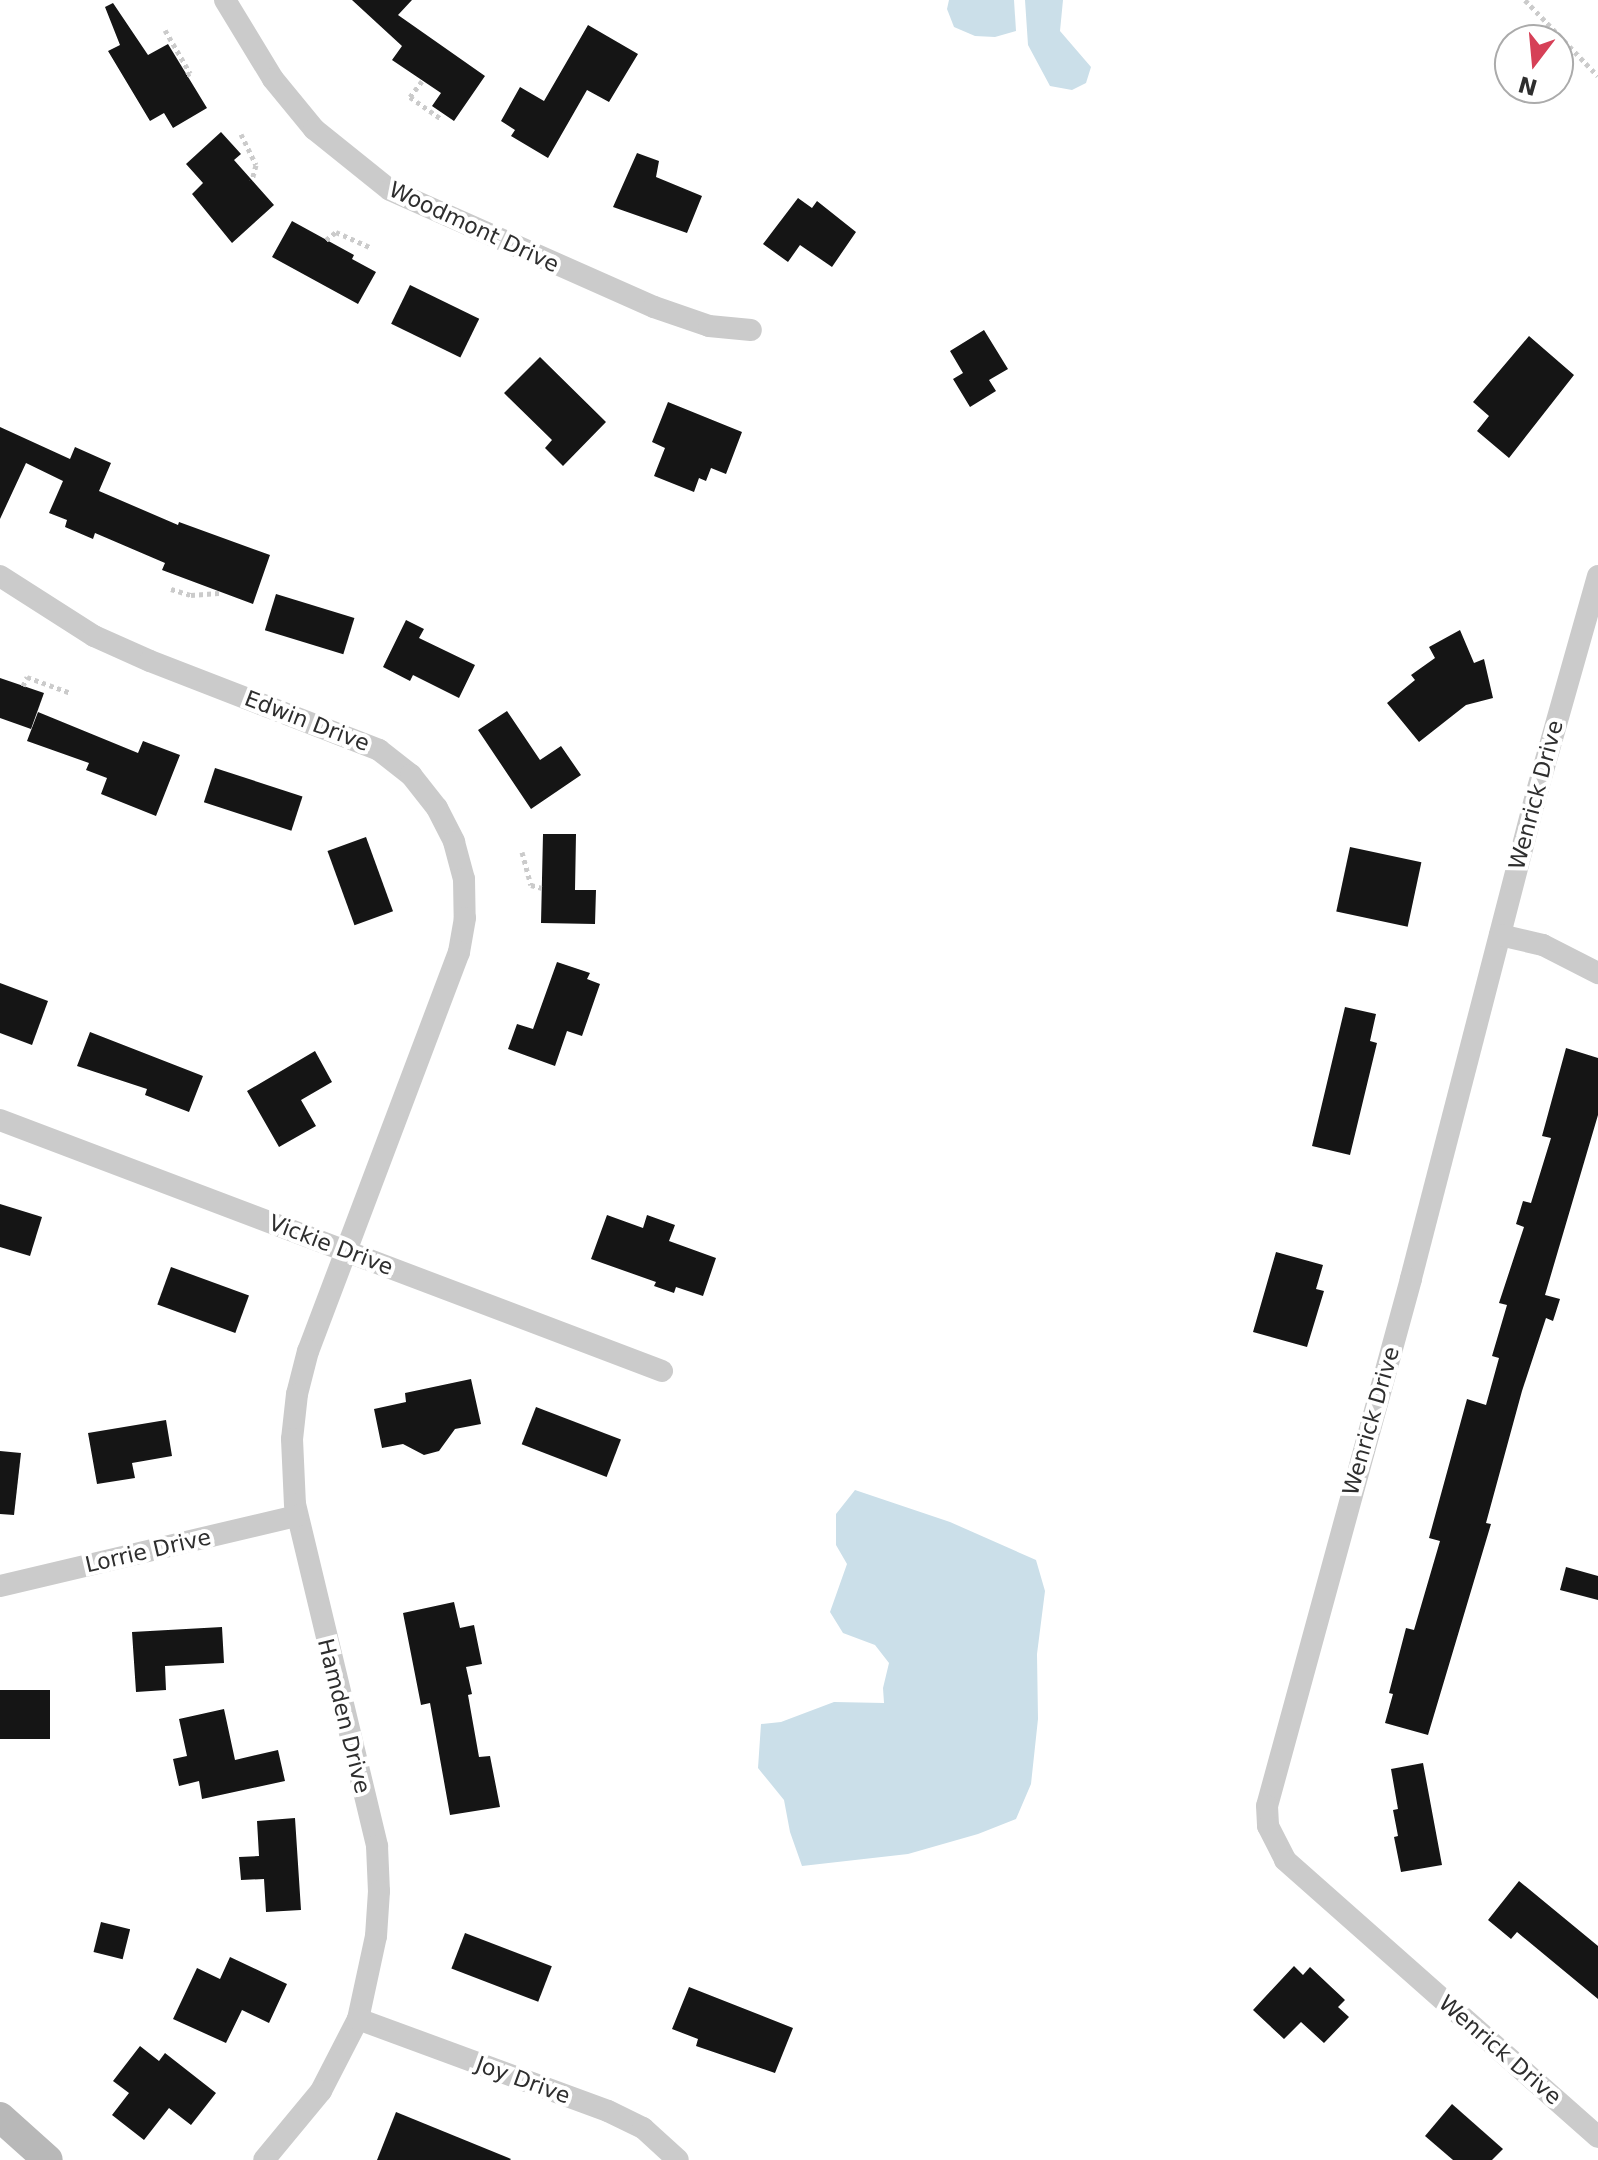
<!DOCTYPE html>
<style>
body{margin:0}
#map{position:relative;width:1598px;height:2160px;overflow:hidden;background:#fff;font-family:"DejaVu Sans",sans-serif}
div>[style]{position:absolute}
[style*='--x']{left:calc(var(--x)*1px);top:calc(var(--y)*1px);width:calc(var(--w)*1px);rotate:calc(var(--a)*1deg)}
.water>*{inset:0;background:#cbdfe9}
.building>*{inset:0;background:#151515;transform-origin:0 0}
.path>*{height:5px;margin-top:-2.5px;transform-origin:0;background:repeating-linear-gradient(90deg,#cbcbcb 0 4px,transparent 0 8px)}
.street>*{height:22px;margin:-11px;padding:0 11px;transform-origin:11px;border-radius:11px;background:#cbcbcb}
.secondary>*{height:30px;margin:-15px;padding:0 15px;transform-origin:15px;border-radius:15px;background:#b8b8b8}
span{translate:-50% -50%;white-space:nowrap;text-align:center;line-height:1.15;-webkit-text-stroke:8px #fff;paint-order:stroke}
.street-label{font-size:22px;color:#2e2e2e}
.north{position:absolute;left:1494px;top:24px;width:80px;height:80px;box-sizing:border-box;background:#fff;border:2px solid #ababab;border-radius:50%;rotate:196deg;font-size:22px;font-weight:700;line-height:32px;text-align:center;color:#2e2e2e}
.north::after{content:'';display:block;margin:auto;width:28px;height:36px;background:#d64057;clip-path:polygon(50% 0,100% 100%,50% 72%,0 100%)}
</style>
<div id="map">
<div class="water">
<i style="clip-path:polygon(949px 0,1014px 0,1016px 31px,995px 37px,975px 36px,954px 27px,947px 9px)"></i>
<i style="clip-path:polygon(1025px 0,1063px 0,1060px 31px,1091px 67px,1086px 83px,1072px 90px,1050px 86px,1028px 45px)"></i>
<i style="clip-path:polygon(855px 1490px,950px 1522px,1036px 1560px,1045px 1591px,1037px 1654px,1038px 1719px,1031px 1784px,1016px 1819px,978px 1834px,908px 1854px,802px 1866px,790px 1832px,784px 1800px,758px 1768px,761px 1724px,781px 1722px,834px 1702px,884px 1703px,883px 1688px,889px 1663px,875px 1645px,843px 1633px,830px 1612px,847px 1564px,836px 1545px,836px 1514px)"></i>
</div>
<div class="building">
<i style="clip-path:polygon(352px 0,412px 0,398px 15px,485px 76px,454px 121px,432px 106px,441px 93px,392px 60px,402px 46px)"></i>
<i style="clip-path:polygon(113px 3px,148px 55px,168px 44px,207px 108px,173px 128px,164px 113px,150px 121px,108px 51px,120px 45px,105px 7px)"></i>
<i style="clip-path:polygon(588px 25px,638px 54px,609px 102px,587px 90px,548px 158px,511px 136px,515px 130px,501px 121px,520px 87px,544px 101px)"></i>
<i style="clip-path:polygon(221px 132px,241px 154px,234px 160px,274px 205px,232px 243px,192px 194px,203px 183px,186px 164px)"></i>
<i style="clip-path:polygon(637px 153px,659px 161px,656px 177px,702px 196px,687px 233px,613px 207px)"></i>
<i style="clip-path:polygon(798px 198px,812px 208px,817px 201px,856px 232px,832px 267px,800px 245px,788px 262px,763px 244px)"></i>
<i style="clip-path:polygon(292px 221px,354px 255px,352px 259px,376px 272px,358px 304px,272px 257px)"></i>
<i style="left:410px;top:285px;width:77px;height:43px;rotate:26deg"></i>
<i style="clip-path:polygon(984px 330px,1008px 369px,989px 380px,996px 391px,970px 407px,953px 379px,963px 373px,950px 351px)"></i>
<i style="clip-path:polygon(1529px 336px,1574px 375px,1509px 458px,1477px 431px,1489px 416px,1473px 402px)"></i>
<i style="clip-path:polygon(540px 357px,606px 422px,563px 466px,545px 448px,552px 440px,504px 393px)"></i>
<i style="clip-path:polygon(668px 402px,742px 432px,726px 474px,711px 468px,706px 481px,699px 478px,694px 492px,654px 476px,665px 448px,652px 442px)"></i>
<i style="clip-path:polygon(0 427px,70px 459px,75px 447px,111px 463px,99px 491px,178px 525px,179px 522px,270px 555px,253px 604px,162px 570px,165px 563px,95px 533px,93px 539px,65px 527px,67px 520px,49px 513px,63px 481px,26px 463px,0 519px)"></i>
<i style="left:276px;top:594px;width:82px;height:38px;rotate:17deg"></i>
<i style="clip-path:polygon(406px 620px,424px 629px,419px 638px,475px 665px,459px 698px,413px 675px,410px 681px,383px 667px)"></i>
<i style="clip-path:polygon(1460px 630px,1474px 663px,1484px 659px,1493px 698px,1466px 705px,1419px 742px,1387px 703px,1415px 680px,1411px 675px,1435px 658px,1429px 647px)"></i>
<i style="clip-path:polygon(0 678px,44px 693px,31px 729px,0 718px)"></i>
<i style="clip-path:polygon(507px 711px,540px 760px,561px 746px,581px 775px,531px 809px,478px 730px)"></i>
<i style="clip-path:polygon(38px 712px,138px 753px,143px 741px,180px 755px,156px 816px,101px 794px,107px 778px,86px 770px,89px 763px,27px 741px)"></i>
<i style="left:215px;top:768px;width:92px;height:36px;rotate:18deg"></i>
<i style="clip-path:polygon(543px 834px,576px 834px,575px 890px,596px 890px,595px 924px,541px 923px)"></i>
<i style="left:366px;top:837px;width:79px;height:41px;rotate:70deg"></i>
<i style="left:1350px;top:847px;width:73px;height:66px;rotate:12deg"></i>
<i style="clip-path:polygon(557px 962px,590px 973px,587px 979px,600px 984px,582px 1036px,567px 1031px,555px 1066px,508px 1049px,517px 1024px,533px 1029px)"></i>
<i style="clip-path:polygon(0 983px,48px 1001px,32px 1045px,0 1033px)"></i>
<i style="clip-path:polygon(1345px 1007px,1376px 1014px,1370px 1041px,1377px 1043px,1350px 1155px,1312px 1146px)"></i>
<i style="clip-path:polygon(90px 1032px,203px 1076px,189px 1112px,145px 1095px,147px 1089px,77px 1066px)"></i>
<i style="clip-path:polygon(1566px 1048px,1598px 1058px,1598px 1115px,1545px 1295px,1560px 1299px,1553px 1321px,1546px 1318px,1522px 1391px,1486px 1523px,1491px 1524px,1428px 1735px,1385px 1723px,1393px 1694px,1389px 1693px,1406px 1628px,1414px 1630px,1440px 1541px,1429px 1538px,1467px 1399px,1486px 1405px,1499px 1358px,1492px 1356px,1507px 1305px,1499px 1303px,1524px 1227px,1516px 1224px,1523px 1201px,1531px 1203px,1551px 1138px,1542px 1136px)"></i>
<i style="clip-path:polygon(315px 1051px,332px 1082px,301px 1100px,316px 1126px,279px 1147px,247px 1091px)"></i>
<i style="clip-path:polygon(0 1204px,42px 1217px,30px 1256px,0 1247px)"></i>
<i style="clip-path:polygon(607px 1215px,643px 1228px,647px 1215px,675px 1225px,669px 1241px,716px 1258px,703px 1296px,676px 1287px,674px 1293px,654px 1286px,656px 1282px,591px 1259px)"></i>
<i style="clip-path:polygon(1276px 1252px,1323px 1265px,1316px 1289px,1324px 1291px,1307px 1347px,1253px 1332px)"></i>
<i style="left:171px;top:1267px;width:83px;height:40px;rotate:20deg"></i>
<i style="clip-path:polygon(471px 1379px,481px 1424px,455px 1429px,439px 1451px,424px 1455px,403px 1444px,382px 1448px,374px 1409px,406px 1402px,405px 1393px)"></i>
<i style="left:536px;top:1407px;width:91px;height:40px;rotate:21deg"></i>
<i style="clip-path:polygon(166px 1420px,172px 1456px,132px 1463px,135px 1478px,97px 1484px,88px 1433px)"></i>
<i style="clip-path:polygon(0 1451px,21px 1453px,14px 1515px,0 1514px)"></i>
<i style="clip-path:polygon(1566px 1567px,1598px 1576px,1598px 1600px,1560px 1590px)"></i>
<i style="clip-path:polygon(454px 1602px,460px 1628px,474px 1625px,482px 1664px,466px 1667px,472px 1694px,468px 1695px,479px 1757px,490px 1756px,500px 1807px,450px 1815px,430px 1703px,421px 1705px,403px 1613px)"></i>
<i style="clip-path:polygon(222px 1627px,224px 1663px,165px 1666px,166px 1690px,136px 1692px,132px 1632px)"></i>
<i style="left:0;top:1690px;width:50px;height:49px"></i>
<i style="clip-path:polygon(224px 1709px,235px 1760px,278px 1750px,285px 1781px,202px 1799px,199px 1781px,179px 1786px,173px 1759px,187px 1756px,179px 1719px)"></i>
<i style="clip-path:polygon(1423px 1763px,1442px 1865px,1401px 1872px,1394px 1837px,1398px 1836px,1393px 1810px,1398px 1809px,1391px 1769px)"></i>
<i style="clip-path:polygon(295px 1818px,301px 1910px,266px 1912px,264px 1879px,241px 1880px,239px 1857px,259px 1856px,257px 1821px)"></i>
<i style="clip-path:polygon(1519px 1881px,1598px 1946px,1598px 1999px,1517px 1932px,1511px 1939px,1488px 1920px)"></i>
<i style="left:101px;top:1922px;width:30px;height:31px;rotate:14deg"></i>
<i style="left:465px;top:1933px;width:93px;height:38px;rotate:21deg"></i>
<i style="clip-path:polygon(230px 1957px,287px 1984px,269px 2023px,242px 2010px,226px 2043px,173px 2019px,197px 1968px,220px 1979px)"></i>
<i style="clip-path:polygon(1294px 1966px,1303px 1975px,1310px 1967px,1345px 2000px,1338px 2007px,1349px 2017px,1324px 2043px,1301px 2022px,1284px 2039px,1253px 2010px)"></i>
<i style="clip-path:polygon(689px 1987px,793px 2028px,775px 2073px,696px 2046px,698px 2039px,672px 2029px)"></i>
<i style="clip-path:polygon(140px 2046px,159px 2061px,165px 2053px,216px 2093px,191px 2125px,169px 2108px,144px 2140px,112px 2115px,129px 2093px,113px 2081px)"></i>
<i style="clip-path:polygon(1452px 2104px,1503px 2149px,1492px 2160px,1453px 2160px,1425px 2136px)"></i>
<i style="clip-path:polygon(396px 2112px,511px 2159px,510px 2160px,377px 2160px)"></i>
</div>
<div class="path">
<i style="--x:1525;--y:0;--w:105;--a:46.2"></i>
<i style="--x:165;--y:30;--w:50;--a:59.8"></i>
<i style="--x:190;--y:73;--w:4;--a:146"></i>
<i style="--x:422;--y:81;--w:20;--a:127"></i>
<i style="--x:410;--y:97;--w:37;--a:35"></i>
<i style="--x:241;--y:134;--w:34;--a:64"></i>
<i style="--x:256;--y:165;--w:16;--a:105"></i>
<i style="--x:326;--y:240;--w:13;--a:-39"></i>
<i style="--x:336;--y:232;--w:39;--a:24"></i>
<i style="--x:171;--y:589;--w:21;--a:17"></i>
<i style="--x:191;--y:595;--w:31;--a:-4"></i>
<i style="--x:23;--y:686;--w:10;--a:-66"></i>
<i style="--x:27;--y:677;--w:47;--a:20"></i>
<i style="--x:522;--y:852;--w:34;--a:75"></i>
<i style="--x:531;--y:885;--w:11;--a:15"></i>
</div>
<div class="street">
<i style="--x:225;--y:0;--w:92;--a:58.7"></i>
<i style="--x:273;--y:79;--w:65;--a:50.6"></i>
<i style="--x:314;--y:129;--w:97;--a:38.8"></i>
<i style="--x:390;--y:190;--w:289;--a:23.9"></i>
<i style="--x:654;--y:307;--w:58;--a:19.1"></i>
<i style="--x:709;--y:326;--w:42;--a:5.4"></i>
<i style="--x:0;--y:576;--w:112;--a:32.6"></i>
<i style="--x:94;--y:636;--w:61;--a:24.1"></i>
<i style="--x:150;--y:661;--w:246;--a:21.2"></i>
<i style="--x:379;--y:750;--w:41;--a:38"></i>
<i style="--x:411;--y:775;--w:42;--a:51.8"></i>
<i style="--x:437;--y:808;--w:38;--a:63"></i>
<i style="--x:454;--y:842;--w:38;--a:75"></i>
<i style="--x:464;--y:879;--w:39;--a:89"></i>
<i style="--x:465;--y:918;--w:35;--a:100"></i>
<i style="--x:459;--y:952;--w:427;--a:110.7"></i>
<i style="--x:308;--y:1351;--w:44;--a:104.3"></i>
<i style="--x:297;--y:1394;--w:45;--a:96.3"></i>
<i style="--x:292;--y:1439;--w:65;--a:87.4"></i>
<i style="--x:295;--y:1504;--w:352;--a:76.5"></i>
<i style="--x:377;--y:1846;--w:45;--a:87.5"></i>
<i style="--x:379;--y:1891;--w:45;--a:93.8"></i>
<i style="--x:376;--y:1936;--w:85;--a:102.2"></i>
<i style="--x:358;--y:2019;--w:81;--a:117.2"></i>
<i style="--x:321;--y:2091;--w:89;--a:129.6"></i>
<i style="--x:1598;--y:576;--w:228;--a:105.8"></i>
<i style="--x:1536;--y:795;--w:500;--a:104.5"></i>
<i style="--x:1411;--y:1279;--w:546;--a:105.28"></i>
<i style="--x:1267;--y:1806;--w:20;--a:87"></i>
<i style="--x:1268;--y:1826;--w:38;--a:63"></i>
<i style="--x:1285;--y:1860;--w:418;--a:41.5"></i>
<i style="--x:1500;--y:935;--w:44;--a:13.1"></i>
<i style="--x:1543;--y:945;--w:62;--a:27"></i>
<i style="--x:0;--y:1120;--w:708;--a:20.76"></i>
<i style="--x:0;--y:1586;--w:305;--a:-13.3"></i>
<i style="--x:358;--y:2019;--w:266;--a:20.2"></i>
<i style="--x:608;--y:2111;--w:39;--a:26"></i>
<i style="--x:643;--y:2128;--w:47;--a:42.4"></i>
</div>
<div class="secondary">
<i style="--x:0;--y:2117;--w:64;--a:41.9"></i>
</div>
<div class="street-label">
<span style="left:474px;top:227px;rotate:25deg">Woodmont Drive</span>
<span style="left:307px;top:721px;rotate:21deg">Edwin Drive</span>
<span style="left:1536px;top:795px;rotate:-75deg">Wenrick Drive</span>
<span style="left:331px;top:1245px;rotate:21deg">Vickie Drive</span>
<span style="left:1371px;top:1421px;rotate:-74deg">Wenrick Drive</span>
<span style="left:148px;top:1551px;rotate:-13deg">Lorrie Drive</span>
<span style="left:344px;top:1716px;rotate:76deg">Hamden Drive</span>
<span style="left:1500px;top:2050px;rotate:41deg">Wenrick Drive</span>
<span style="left:523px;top:2080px;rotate:20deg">Joy Drive</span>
</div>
<div class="north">N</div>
</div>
